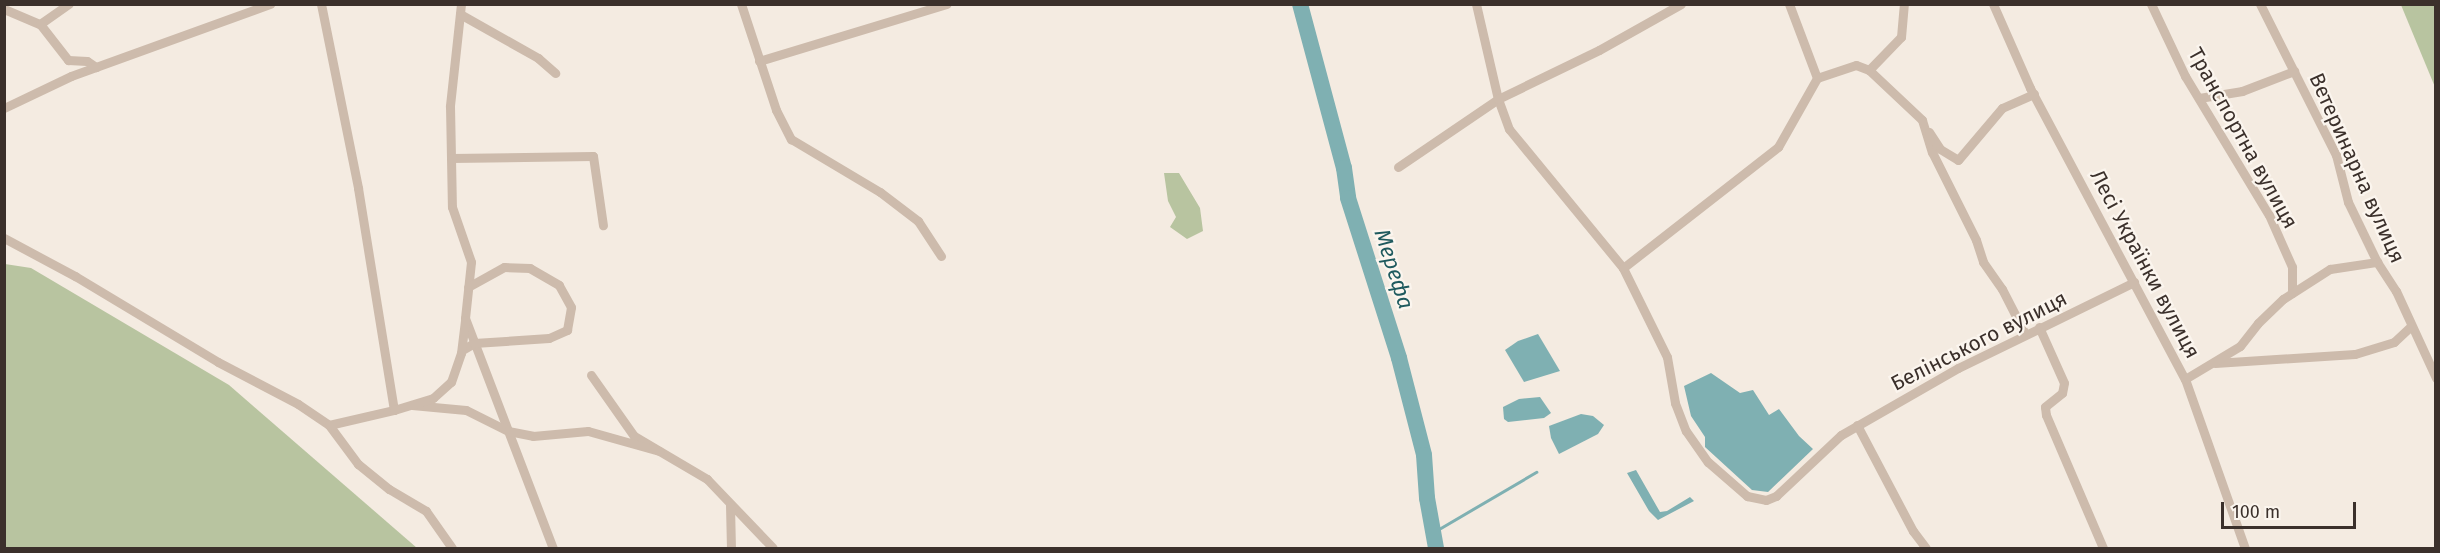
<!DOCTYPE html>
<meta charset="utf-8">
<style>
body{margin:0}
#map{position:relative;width:2440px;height:553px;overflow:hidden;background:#f4ebe1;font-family:"Fira Sans",sans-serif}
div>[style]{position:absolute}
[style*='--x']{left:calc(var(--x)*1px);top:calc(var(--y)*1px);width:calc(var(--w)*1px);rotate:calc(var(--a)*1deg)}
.green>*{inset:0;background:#b8c4a0}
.water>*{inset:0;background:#7fb0b2}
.stream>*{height:3px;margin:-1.5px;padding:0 1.5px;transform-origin:1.5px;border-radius:1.5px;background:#7fb0b2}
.river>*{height:16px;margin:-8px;padding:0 8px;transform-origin:8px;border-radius:8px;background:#7fb0b2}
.minor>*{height:9px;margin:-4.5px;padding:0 4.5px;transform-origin:4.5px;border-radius:4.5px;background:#cdbbac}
span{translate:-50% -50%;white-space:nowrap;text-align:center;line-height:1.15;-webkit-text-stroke:4.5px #fbf5ee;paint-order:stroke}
.street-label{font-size:21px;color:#3b302b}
.water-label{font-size:22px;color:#1f5a5e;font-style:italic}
.frame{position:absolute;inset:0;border:6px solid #3b302b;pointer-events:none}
.scale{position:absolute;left:2221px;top:502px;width:135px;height:27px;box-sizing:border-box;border:3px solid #3b302b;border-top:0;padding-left:8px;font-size:18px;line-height:21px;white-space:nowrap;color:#3b302b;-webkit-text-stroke:4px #fbf5ee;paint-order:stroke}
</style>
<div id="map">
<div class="green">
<i style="clip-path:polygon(2401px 5px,2435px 5px,2435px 87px)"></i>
<i style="clip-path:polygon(1164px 173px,1179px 173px,1200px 208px,1203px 231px,1187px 239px,1170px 227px,1176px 217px,1168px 201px)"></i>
<i style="clip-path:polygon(5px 264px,31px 268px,229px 385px,417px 548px,5px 548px)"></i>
</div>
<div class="water">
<i style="clip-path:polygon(1538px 334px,1560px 371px,1524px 382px,1505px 350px,1518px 341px)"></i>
<i style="clip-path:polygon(1711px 373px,1740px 393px,1753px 390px,1769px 415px,1779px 409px,1799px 436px,1813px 449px,1768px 492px,1752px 490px,1705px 447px,1705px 437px,1691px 416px,1684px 386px)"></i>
<i style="clip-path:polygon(1540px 397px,1551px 413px,1544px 418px,1508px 422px,1504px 419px,1503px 407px,1519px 399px)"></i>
<i style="clip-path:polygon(1581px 414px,1593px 416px,1604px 425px,1598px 434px,1559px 454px,1551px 438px,1549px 426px)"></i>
<i style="clip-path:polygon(1636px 470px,1660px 512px,1667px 511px,1690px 497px,1694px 501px,1658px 520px,1649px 511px,1627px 473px)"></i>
</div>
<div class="stream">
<i style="--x:1432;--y:533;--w:121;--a:-30.4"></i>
</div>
<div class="river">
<i style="--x:1300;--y:4;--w:170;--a:75"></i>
<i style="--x:1344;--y:168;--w:30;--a:82"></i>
<i style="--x:1348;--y:198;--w:168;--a:72.3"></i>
<i style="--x:1399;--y:358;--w:100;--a:75.5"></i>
<i style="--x:1424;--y:455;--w:43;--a:86"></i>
<i style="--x:1427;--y:498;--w:51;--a:79.8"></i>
</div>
<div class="minor">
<i style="--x:321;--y:4;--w:188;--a:78.6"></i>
<i style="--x:358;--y:188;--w:225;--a:80.8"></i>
<i style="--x:461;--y:4;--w:103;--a:96.2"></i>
<i style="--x:450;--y:106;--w:101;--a:88.9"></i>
<i style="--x:452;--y:207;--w:58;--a:70.9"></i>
<i style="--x:471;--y:262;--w:56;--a:96.1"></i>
<i style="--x:465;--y:318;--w:246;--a:69.1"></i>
<i style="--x:741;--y:4;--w:112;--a:71.7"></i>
<i style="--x:776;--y:110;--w:33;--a:63"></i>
<i style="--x:791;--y:139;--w:104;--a:30.8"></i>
<i style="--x:880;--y:192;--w:48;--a:37.3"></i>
<i style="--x:918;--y:221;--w:42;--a:56.7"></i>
<i style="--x:1476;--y:4;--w:98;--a:77"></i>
<i style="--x:1498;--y:99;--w:32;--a:70"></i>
<i style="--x:1509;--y:129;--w:180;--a:50.6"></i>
<i style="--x:1623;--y:268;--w:99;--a:63.7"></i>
<i style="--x:1667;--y:357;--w:47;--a:80.1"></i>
<i style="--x:1675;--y:403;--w:30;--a:69"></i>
<i style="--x:1686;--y:431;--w:38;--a:55"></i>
<i style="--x:1708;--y:462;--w:52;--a:41.1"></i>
<i style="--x:1747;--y:496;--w:19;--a:12"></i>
<i style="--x:1766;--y:500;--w:11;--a:-22"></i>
<i style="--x:1776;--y:496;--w:89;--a:-43.2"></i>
<i style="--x:1841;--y:435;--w:135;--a:-29.8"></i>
<i style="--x:1958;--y:368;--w:196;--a:-26"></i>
<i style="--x:1993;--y:4;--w:92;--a:66.2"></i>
<i style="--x:2030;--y:88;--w:330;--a:62"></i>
<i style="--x:2185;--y:379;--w:179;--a:70.5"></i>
<i style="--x:2151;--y:4;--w:80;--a:64.7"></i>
<i style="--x:2185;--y:76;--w:162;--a:58.9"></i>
<i style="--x:2269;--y:215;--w:57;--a:66.1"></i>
<i style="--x:2292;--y:267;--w:26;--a:90"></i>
<i style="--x:2260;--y:4;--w:169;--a:63.3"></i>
<i style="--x:2336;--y:155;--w:49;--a:75.7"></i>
<i style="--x:2348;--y:202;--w:67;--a:64.2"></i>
<i style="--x:2377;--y:262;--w:35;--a:57"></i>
<i style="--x:2396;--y:291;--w:96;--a:65.3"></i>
<i style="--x:4;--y:9;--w:39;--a:23"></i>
<i style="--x:40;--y:24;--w:46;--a:52.1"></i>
<i style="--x:68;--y:60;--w:19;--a:3"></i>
<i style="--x:87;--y:61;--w:11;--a:34"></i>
<i style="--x:460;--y:14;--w:90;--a:29.4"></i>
<i style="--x:538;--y:58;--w:23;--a:41"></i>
<i style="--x:40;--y:24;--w:35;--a:-35"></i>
<i style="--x:759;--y:61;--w:196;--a:-16.9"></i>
<i style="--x:1869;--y:70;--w:46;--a:-45.9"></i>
<i style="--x:1901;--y:37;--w:33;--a:-85"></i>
<i style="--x:1817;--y:78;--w:41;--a:-18.4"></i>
<i style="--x:1856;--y:65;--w:14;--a:21"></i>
<i style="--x:1869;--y:70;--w:73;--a:43.3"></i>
<i style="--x:1922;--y:120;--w:34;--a:73"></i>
<i style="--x:1932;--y:152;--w:98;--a:63.4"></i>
<i style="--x:1976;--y:240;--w:23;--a:72"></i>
<i style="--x:1983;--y:262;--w:33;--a:55"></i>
<i style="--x:2002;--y:289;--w:51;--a:62.9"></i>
<i style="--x:2199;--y:98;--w:44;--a:-9.2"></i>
<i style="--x:2242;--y:91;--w:56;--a:-21"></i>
<i style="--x:4;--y:108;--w:74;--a:-25.5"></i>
<i style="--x:71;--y:76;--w:212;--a:-19.9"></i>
<i style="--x:1929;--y:132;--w:20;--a:57"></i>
<i style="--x:1940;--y:149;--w:21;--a:31"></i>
<i style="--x:1958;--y:160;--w:68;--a:-49.8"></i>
<i style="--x:2002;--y:108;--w:35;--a:-24"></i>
<i style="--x:451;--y:158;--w:142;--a:-0.8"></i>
<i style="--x:593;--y:156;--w:70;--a:81.8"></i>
<i style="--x:1398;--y:167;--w:121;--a:-34.2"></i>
<i style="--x:1498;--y:99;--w:112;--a:-25.9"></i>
<i style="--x:1599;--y:50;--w:94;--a:-29.3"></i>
<i style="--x:4;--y:238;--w:81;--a:28.2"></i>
<i style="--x:75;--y:276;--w:167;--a:31"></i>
<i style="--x:218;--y:362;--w:90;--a:27.7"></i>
<i style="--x:298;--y:404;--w:37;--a:34"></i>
<i style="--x:329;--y:425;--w:49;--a:53.4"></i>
<i style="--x:358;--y:464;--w:40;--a:39"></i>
<i style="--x:389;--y:489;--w:43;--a:30.7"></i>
<i style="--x:426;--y:511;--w:45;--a:54.9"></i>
<i style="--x:1623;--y:268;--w:197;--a:-38"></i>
<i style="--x:1778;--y:147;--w:79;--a:-60.5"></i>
<i style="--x:1817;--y:78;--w:79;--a:-110.7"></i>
<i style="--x:2039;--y:327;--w:61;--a:65.9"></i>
<i style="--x:2064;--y:383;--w:10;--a:101"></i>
<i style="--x:2062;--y:393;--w:22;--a:141"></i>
<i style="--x:2045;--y:407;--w:8;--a:83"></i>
<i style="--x:2046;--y:415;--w:145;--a:66.8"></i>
<i style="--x:462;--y:350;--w:14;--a:-30"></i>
<i style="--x:474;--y:343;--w:75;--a:-3.8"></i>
<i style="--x:549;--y:338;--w:20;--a:-24"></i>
<i style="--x:567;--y:330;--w:23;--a:-80"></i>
<i style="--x:571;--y:307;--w:25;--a:-119"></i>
<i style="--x:559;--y:285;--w:34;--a:-150"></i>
<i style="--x:530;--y:268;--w:26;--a:-178"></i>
<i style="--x:504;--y:267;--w:41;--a:150.9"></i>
<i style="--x:2215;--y:363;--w:140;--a:-3.7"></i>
<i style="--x:2355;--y:354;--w:41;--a:-17.1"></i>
<i style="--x:2394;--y:342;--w:23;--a:-43"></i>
<i style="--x:591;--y:375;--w:75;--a:54.8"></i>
<i style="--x:634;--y:436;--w:85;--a:30.5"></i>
<i style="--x:707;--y:479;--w:95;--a:46.3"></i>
<i style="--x:2185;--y:379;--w:64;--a:-31"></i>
<i style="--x:2240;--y:346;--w:29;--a:-52"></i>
<i style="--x:2258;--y:323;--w:35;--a:-44"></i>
<i style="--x:2283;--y:299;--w:56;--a:-32.6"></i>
<i style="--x:2330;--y:269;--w:48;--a:-8.5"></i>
<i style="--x:412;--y:405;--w:54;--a:5.3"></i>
<i style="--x:466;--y:410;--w:47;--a:26.6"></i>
<i style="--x:508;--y:431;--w:25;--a:11"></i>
<i style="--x:533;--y:436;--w:55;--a:-5.2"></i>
<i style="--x:588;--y:431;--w:74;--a:15.7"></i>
<i style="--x:329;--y:425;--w:67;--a:-13"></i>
<i style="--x:394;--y:410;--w:41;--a:-17.1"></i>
<i style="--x:433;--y:398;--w:24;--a:-42"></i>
<i style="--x:451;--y:382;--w:31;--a:-71"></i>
<i style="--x:461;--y:353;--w:33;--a:-83"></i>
<i style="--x:1857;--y:425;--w:120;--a:62.2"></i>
<i style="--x:1913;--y:531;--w:21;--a:53"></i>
<i style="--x:730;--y:505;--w:43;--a:88.7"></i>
</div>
<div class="street-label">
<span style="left:2243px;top:138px;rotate:61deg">Транспортна вулиця</span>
<span style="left:2357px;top:168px;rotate:66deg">Ветеринарна вулиця</span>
<span style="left:2145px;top:264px;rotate:62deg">Лесі Українки вулиця</span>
<span style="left:1979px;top:341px;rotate:-27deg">Белінського вулиця</span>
</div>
<div class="water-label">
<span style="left:1394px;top:269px;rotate:72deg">Мерефа</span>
</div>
<div class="frame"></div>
<div class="scale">100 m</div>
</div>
